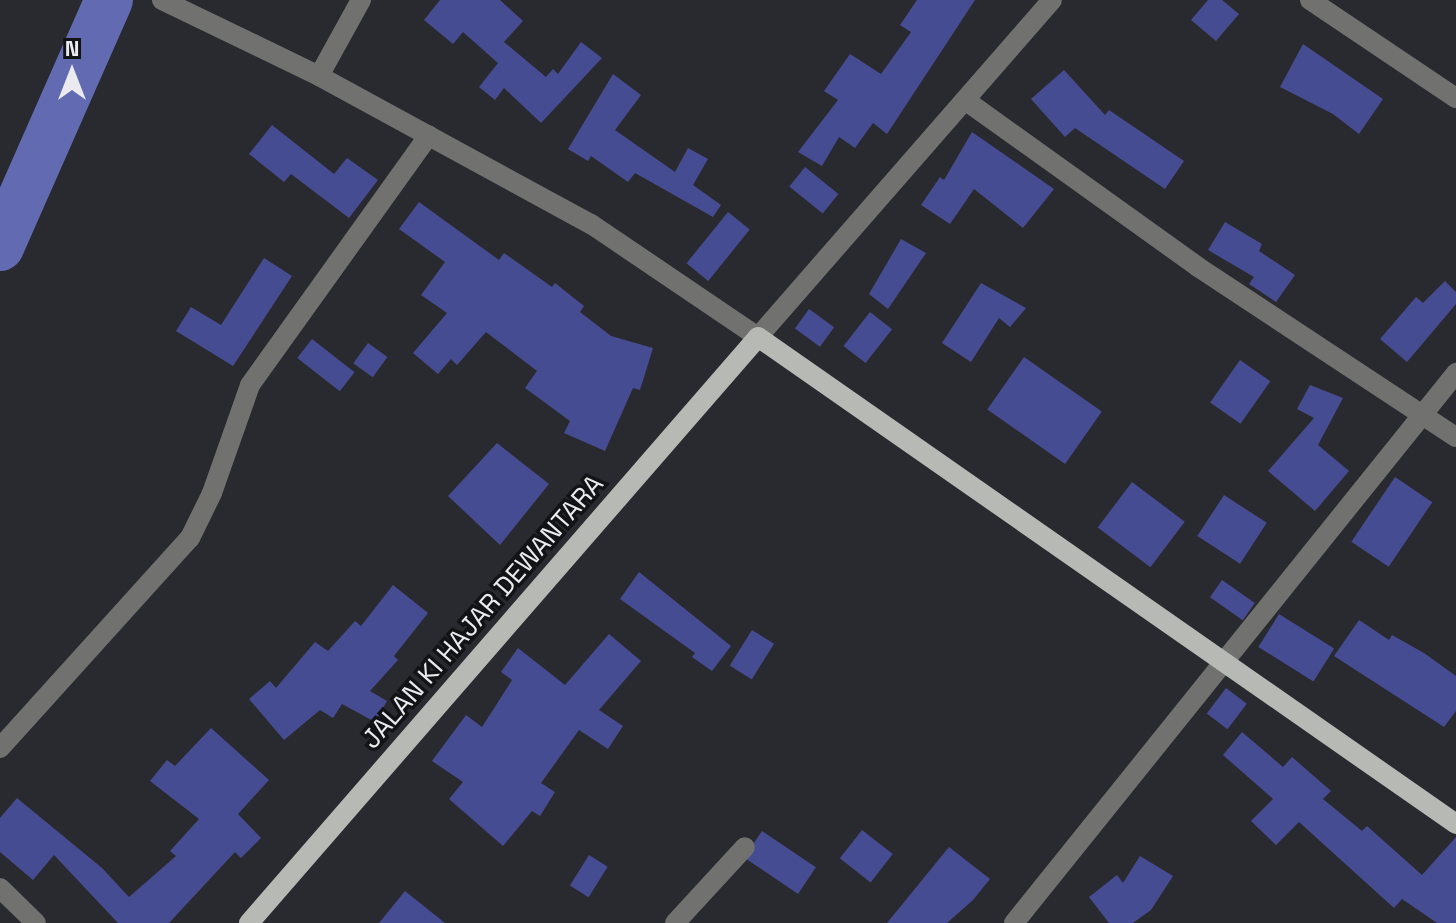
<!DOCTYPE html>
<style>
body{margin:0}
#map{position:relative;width:1456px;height:923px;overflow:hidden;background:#292a2f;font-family:"Space Grotesk",sans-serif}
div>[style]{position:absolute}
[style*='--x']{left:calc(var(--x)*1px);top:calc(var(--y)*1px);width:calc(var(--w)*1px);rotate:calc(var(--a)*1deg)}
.river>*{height:48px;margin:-24px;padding:0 24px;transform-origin:24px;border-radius:24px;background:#626ab2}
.building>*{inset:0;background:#464c91;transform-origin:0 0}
.minor>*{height:20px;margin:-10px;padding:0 10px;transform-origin:10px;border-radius:10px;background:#71726f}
.major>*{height:20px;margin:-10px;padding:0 10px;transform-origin:10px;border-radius:10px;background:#b7bab4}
span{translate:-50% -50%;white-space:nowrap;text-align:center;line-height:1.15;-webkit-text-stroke:7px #121315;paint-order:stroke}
.street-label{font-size:26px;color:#ebebef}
.north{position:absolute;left:32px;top:32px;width:80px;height:80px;-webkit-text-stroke:6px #121315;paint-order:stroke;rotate:0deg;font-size:22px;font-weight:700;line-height:32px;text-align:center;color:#ebebef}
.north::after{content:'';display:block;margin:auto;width:28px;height:36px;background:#ebebef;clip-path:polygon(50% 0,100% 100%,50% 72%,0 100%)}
</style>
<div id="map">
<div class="river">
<i style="--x:0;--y:247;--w:270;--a:-66.2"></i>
</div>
<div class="building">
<i style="clip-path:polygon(440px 0,500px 0,523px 21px,504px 42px,546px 77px,553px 69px,558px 74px,581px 42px,602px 58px,541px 123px,504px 88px,495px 100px,479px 87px,498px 63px,463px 32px,453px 44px,424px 20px)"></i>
<i style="clip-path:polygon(917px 0,975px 0,887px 134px,873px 123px,855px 148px,839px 137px,822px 166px,798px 152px,838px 100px,824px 91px,850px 54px,881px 74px,911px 32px,900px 25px)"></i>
<i style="clip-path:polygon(1208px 0,1222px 0,1239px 14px,1216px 41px,1191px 20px)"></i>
<i style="clip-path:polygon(1303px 44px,1383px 99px,1359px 134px,1333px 114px,1280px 87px)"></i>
<i style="clip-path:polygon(1064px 70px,1105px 115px,1109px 110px,1184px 161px,1165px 189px,1075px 128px,1065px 137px,1031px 99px)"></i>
<i style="clip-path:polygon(613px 74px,641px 95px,615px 130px,675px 172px,688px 148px,708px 159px,693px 185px,721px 205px,713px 217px,635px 173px,628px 182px,591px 156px,588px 161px,568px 149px)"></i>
<i style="clip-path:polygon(272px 125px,334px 174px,347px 158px,378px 180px,349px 218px,291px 174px,284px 182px,249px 154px)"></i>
<i style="clip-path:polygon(972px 132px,1054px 189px,1023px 228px,974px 189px,950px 224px,921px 205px,940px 177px,944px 180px)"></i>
<i style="left:805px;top:167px;width:43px;height:25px;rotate:39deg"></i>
<i style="clip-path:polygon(419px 202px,499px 260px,504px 253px,552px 287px,555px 283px,584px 306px,580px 312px,611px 336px,653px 348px,640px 390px,633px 388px,605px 451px,564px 433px,570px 421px,525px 388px,537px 371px,486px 332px,457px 365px,451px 359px,438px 374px,413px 353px,447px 313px,421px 295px,445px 262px,399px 229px)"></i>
<i style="left:728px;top:212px;width:28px;height:66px;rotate:39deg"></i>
<i style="clip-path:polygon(1225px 222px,1262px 244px,1259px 251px,1295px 275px,1276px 302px,1249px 284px,1254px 277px,1208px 250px)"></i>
<i style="clip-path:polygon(901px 239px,926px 253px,888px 309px,869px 294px)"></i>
<i style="clip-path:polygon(264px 258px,292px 276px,233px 366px,176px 331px,191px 307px,221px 325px)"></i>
<i style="clip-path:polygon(1445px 281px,1456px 292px,1456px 304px,1407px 362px,1380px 339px,1416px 297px,1423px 303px)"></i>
<i style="clip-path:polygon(981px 283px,1026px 308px,1010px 327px,999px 318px,971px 362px,942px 343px)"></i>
<i style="left:809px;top:309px;width:31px;height:24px;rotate:36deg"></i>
<i style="left:870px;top:312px;width:28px;height:43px;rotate:38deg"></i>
<i style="left:312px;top:339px;width:54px;height:24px;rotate:38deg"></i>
<i style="left:368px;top:343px;width:24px;height:25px;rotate:36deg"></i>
<i style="left:1024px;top:357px;width:95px;height:64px;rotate:35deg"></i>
<i style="left:1240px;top:360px;width:37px;height:52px;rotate:35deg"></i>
<i style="clip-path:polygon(1310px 385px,1343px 398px,1318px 445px,1349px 471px,1315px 511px,1268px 471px,1314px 418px,1297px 409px)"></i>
<i style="clip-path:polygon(497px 443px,549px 484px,500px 545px,448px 496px)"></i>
<i style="left:1395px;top:477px;width:45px;height:78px;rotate:34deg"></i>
<i style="left:1132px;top:482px;width:66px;height:57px;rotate:37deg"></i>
<i style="left:1224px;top:495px;width:51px;height:49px;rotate:33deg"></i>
<i style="clip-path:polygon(639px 572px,731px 646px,712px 671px,692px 657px,695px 653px,620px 599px)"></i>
<i style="left:1222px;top:580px;width:40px;height:21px;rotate:35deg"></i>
<i style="clip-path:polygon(393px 585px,428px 613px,394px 656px,398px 660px,370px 691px,387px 701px,375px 722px,342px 704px,333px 718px,320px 710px,284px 740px,249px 699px,270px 681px,276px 688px,315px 642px,328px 651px,355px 621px,361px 626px)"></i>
<i style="left:1279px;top:614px;width:65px;height:39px;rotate:32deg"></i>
<i style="clip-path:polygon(1359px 620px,1389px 640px,1392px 635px,1424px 653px,1456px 676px,1456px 711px,1444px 727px,1334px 656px)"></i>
<i style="left:752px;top:630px;width:26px;height:42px;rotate:32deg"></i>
<i style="clip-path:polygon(609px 634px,641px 661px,599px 710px,623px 726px,608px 749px,579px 730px,541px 783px,555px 792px,540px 816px,532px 811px,503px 846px,449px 799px,463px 782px,432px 761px,466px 715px,482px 727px,512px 680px,501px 672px,518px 648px,565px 685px)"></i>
<i style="left:1226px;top:688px;width:26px;height:32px;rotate:37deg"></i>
<i style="clip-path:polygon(211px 728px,269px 780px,238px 814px,261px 838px,241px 858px,235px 852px,169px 923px,118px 923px,54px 855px,33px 880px,0 852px,0 818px,17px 798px,102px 868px,129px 897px,176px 856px,170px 851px,199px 819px,150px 781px,167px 760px,175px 766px)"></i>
<i style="clip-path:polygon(1242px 732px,1283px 767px,1292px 757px,1331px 791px,1323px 799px,1362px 831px,1367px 826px,1422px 875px,1456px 837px,1456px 923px,1437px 923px,1402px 899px,1394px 908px,1299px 822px,1276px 845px,1251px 821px,1273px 799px,1223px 755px)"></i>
<i style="left:862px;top:830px;width:39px;height:36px;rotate:38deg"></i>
<i style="left:762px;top:831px;width:65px;height:32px;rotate:34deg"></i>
<i style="clip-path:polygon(949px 847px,990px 879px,973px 900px,947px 923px,887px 923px)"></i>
<i style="left:589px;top:855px;width:22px;height:36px;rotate:32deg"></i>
<i style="clip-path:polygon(1140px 856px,1173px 876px,1151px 910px,1133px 923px,1109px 923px,1089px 897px,1117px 875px,1123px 883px)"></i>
<i style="clip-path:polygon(405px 891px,445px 923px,379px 923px)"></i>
</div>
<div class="minor">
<i style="--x:162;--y:0;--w:174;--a:25.8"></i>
<i style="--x:319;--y:76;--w:310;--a:28.6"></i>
<i style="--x:591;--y:224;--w:202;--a:34.1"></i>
<i style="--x:758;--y:337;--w:447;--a:-48.9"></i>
<i style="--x:1310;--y:0;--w:176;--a:33.9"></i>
<i style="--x:319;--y:76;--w:87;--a:-61.1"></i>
<i style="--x:965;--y:100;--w:287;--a:35.6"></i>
<i style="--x:1198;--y:267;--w:309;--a:33.4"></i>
<i style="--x:0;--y:748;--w:283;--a:-47.9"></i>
<i style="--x:190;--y:538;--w:50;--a:-63.9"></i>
<i style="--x:212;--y:493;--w:114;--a:-70.6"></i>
<i style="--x:250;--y:385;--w:307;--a:-54.4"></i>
<i style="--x:0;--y:888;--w:50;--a:44.2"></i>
<i style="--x:675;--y:923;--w:103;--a:-47.4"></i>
<i style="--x:1014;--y:923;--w:706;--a:-51.21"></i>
</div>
<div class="major">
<i style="--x:249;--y:923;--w:776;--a:-49.02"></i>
<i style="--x:758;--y:337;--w:851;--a:34.9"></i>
</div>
<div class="street-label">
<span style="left:483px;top:612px;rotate:-49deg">JALAN KI HAJAR DEWANTARA</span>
</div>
<div class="north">N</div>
</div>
